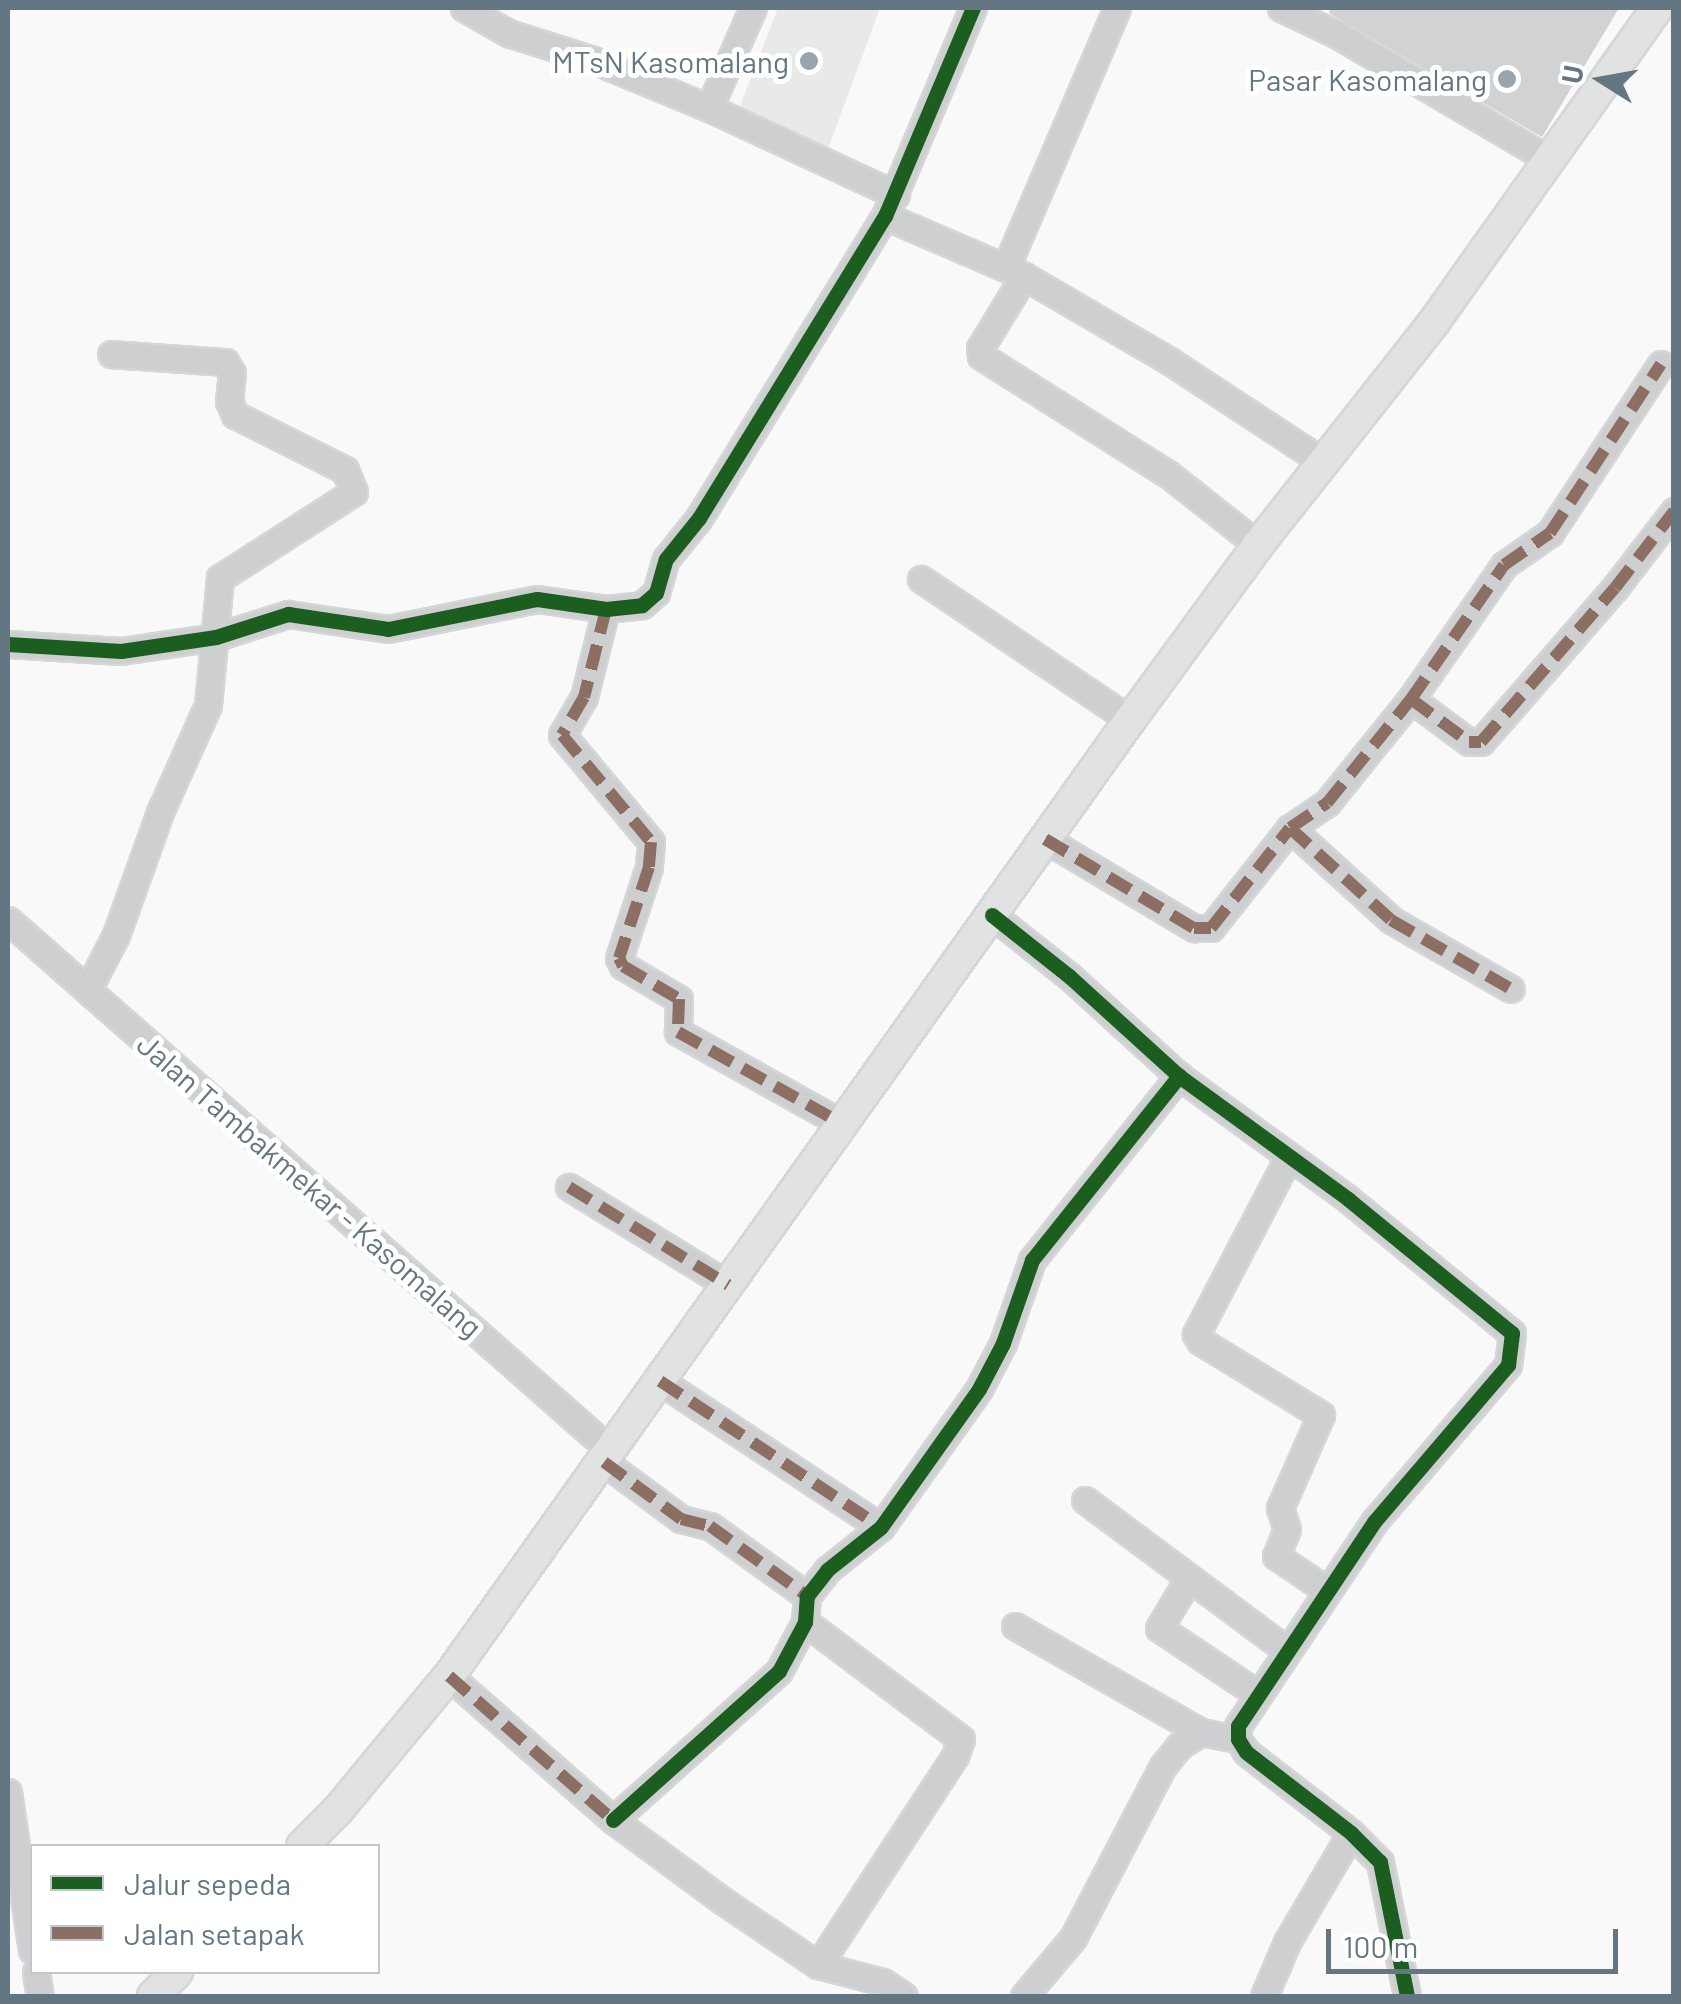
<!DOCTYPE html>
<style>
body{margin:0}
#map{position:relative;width:1681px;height:2004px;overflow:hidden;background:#f9f9f9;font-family:Barlow,sans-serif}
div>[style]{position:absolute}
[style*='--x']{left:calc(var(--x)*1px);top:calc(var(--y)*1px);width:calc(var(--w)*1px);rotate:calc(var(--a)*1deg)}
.built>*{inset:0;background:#e8e9e9}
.building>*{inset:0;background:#d0d2d3}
.roads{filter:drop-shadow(2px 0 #d5d6d7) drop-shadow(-2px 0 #d5d6d7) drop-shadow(0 2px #d5d6d7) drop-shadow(0 -2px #d5d6d7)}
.minor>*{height:25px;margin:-12.5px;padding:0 12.5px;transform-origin:12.5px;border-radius:12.5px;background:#cecfd0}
.major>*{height:30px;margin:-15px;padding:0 15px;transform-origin:15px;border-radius:15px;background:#e1e2e2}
.quiet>*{height:12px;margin-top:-6px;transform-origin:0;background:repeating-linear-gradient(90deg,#8d6e63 0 25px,transparent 0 37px)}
.cycleway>*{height:15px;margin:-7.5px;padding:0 7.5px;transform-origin:7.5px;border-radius:7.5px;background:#1b5e20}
.dots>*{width:28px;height:28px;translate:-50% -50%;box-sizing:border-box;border:5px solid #fff;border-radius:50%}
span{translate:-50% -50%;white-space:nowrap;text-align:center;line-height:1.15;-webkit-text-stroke:10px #fff;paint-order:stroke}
.poi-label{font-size:30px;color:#657683}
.right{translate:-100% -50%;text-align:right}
.street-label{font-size:30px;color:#657683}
.frame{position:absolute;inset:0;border:10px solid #657683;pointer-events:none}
.legend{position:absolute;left:30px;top:1844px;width:350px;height:130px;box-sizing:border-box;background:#fff;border:2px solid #c1c8cd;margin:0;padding:12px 18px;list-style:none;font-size:30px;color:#657683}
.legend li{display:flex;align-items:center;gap:20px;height:50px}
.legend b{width:50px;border:2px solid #c1c8cd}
.north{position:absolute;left:1551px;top:30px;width:100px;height:100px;-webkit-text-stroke:8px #fff;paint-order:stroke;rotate:281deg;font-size:28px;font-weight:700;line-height:40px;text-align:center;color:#657683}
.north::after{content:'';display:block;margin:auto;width:35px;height:45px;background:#657683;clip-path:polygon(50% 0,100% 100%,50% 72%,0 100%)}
.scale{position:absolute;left:1326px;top:1929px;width:292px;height:45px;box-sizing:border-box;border:5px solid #657683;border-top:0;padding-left:12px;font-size:30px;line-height:35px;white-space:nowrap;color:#657683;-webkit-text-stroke:8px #fff;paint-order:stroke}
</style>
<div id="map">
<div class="built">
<i style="clip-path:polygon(778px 8px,880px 8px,825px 157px,737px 114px)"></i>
</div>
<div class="building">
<i style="clip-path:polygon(1331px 8px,1619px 8px,1542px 137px,1329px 13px)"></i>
</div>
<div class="roads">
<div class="minor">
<i style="--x:464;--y:8;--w:51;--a:29.6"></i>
<i style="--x:508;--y:33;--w:89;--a:17.6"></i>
<i style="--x:593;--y:60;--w:126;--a:22.5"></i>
<i style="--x:709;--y:108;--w:206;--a:24.9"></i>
<i style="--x:1281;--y:8;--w:61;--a:25.3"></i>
<i style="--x:1336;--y:34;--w:246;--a:30.5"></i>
<i style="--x:709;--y:108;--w:109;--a:-66.3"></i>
<i style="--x:885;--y:216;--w:151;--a:23.3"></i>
<i style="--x:1024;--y:276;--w:170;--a:30.3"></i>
<i style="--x:1171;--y:362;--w:181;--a:33.3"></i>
<i style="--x:1006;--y:267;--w:282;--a:-66.8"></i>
<i style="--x:1024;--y:276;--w:84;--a:121.4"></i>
<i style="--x:980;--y:348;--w:8;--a:83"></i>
<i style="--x:981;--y:356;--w:221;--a:32.3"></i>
<i style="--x:1168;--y:474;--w:115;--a:38.3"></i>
<i style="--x:921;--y:579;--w:252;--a:34"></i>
<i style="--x:606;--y:609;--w:91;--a:104"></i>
<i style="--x:584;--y:697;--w:44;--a:120.1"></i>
<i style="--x:562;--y:735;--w:139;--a:50.2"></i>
<i style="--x:651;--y:842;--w:25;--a:95"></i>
<i style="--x:649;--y:867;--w:96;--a:108.2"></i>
<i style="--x:619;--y:958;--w:9;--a:63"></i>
<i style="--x:623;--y:966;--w:65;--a:30.5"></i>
<i style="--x:679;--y:999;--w:33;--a:92"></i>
<i style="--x:678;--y:1032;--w:184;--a:29.2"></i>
<i style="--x:8;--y:644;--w:113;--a:3.5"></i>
<i style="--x:121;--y:651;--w:96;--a:-8.4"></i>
<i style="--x:216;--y:637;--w:76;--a:-17.7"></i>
<i style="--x:288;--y:614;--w:101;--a:8.5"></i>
<i style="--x:388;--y:629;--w:152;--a:-11.4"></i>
<i style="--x:537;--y:599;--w:70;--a:8.2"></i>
<i style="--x:606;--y:609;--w:36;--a:-6"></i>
<i style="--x:642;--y:605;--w:18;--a:-41"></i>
<i style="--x:656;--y:593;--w:35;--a:-74"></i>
<i style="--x:666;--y:559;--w:53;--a:-51.2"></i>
<i style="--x:699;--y:518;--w:355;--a:-58.4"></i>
<i style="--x:885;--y:216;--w:226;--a:-67.1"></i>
<i style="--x:1411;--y:699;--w:72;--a:36.6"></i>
<i style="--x:1469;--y:742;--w:12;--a:0"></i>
<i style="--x:1481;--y:742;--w:204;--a:-49"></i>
<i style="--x:1615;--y:588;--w:97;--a:-52.5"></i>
<i style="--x:1290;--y:828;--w:137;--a:42.3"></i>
<i style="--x:1391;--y:920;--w:138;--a:29.9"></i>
<i style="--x:1045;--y:839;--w:174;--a:30.9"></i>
<i style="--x:1194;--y:928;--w:17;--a:0"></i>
<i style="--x:1211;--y:928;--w:127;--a:-51.7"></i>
<i style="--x:1290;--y:828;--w:45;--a:-34"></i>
<i style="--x:1327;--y:803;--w:134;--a:-51.1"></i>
<i style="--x:1411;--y:699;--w:163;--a:-55.2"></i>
<i style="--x:1504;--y:565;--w:56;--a:-34.8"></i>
<i style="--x:1550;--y:533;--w:202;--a:-56.7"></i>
<i style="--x:992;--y:915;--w:98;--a:38.4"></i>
<i style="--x:1069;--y:976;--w:149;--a:42.3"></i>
<i style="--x:1179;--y:1076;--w:209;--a:36"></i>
<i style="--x:1348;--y:1199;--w:212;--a:39.3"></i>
<i style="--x:1512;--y:1333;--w:32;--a:97"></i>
<i style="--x:1508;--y:1365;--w:206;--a:130.5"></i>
<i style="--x:1374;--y:1522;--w:245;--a:123.7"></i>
<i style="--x:1238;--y:1726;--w:13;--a:90"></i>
<i style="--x:1238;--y:1739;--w:15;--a:58"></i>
<i style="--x:1246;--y:1752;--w:133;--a:37.6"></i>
<i style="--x:1351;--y:1833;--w:41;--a:45"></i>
<i style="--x:1380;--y:1862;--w:137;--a:78.6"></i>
<i style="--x:8;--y:920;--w:802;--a:41.36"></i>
<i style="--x:88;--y:989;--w:61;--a:-62.6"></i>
<i style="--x:116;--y:935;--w:131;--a:-70.3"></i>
<i style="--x:160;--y:812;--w:117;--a:-65.8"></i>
<i style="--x:208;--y:705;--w:128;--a:-84.6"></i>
<i style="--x:220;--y:578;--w:159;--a:-32.7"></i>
<i style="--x:354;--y:492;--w:24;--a:-112"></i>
<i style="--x:345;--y:470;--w:123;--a:-153.4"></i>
<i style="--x:235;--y:415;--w:15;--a:-113"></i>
<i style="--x:229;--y:401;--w:28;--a:-84"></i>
<i style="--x:232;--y:373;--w:13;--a:-122"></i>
<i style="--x:225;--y:362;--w:114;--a:-176"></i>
<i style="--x:1288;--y:1158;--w:199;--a:117.6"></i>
<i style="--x:1196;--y:1334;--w:8;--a:60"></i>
<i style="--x:1200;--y:1341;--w:142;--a:31.4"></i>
<i style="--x:1321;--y:1415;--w:102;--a:113.8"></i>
<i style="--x:1280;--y:1508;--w:22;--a:72"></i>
<i style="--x:1287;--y:1529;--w:29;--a:112"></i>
<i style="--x:1276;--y:1556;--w:59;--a:34"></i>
<i style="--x:569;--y:1187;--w:187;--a:31.6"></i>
<i style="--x:660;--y:1381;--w:265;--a:33.5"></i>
<i style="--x:604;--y:1462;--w:96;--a:36.5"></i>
<i style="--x:681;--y:1519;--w:30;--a:14"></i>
<i style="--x:710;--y:1526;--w:120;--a:35.8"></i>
<i style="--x:1085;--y:1500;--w:249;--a:36.7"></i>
<i style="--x:1188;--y:1580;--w:56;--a:121.1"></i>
<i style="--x:1159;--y:1628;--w:117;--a:33.8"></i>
<i style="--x:805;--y:1622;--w:195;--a:36.9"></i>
<i style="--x:961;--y:1739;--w:18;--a:109"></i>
<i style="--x:955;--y:1756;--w:250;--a:123.2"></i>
<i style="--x:1015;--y:1626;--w:214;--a:29.7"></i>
<i style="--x:449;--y:1676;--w:218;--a:41.3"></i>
<i style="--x:613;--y:1820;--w:137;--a:36.4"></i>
<i style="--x:723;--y:1901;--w:115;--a:34"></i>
<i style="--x:818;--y:1965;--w:67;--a:14.7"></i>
<i style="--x:883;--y:1982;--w:25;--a:34"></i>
<i style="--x:8;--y:1792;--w:160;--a:81.4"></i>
<i style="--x:613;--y:1820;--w:223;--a:-41.9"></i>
<i style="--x:779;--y:1671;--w:55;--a:-62"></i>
<i style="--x:805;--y:1622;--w:26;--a:-86"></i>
<i style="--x:807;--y:1596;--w:33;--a:-52"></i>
<i style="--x:827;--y:1570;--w:69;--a:-38.5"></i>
<i style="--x:881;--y:1527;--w:169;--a:-54.6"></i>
<i style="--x:979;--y:1389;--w:52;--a:-62.4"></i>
<i style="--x:1003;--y:1343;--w:88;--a:-70.7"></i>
<i style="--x:1032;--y:1260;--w:236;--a:-51.4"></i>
<i style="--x:36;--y:1972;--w:24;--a:81"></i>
<i style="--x:1024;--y:1996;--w:76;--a:-49.8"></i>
<i style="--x:1073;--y:1938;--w:194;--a:-62.4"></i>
<i style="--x:1163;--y:1766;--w:26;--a:-51"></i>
<i style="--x:1179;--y:1746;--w:26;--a:-32"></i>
<i style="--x:1201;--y:1732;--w:38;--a:11"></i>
<i style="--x:1264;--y:1996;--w:59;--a:-66.9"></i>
<i style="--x:1287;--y:1942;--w:126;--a:-59.6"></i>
</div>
<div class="major">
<i style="--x:302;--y:1846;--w:51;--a:-45"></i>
<i style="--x:338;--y:1810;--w:174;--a:-50.4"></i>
<i style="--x:449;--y:1676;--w:1174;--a:-54.54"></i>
<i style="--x:1130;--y:720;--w:217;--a:-53.8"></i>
<i style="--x:1258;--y:545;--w:284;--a:-51.7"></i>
<i style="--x:1434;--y:322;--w:385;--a:-54.6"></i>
<i style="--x:153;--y:1996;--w:34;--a:-45"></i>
</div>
</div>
<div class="quiet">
<i style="--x:606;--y:609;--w:91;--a:104"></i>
<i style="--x:584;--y:697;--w:44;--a:120.1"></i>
<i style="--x:562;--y:735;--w:139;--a:50.2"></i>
<i style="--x:651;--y:842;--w:25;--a:95"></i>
<i style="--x:649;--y:867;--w:96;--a:108.2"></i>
<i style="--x:619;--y:958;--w:9;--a:63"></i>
<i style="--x:623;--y:966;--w:65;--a:30.5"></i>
<i style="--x:679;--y:999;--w:33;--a:92"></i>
<i style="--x:678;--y:1032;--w:184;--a:29.2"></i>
<i style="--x:1411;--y:699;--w:72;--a:36.6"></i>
<i style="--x:1469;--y:742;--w:12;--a:0"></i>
<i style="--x:1481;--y:742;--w:204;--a:-49"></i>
<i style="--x:1615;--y:588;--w:97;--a:-52.5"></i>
<i style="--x:1290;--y:828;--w:137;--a:42.3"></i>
<i style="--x:1391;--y:920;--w:138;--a:29.9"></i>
<i style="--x:1045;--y:839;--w:174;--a:30.9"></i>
<i style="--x:1194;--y:928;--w:17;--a:0"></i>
<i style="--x:1211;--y:928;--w:127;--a:-51.7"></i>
<i style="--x:1290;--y:828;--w:45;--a:-34"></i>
<i style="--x:1327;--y:803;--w:134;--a:-51.1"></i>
<i style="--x:1411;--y:699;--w:163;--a:-55.2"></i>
<i style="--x:1504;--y:565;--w:56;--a:-34.8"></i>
<i style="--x:1550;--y:533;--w:202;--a:-56.7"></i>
<i style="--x:569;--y:1187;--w:187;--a:31.6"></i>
<i style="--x:660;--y:1381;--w:265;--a:33.5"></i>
<i style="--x:604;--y:1462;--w:96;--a:36.5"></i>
<i style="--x:681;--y:1519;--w:30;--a:14"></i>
<i style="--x:710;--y:1526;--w:120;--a:35.8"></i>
<i style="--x:449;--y:1676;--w:218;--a:41.3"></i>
</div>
<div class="cycleway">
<i style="--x:8;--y:644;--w:113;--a:3.5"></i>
<i style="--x:121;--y:651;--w:96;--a:-8.4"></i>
<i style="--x:216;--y:637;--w:76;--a:-17.7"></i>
<i style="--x:288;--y:614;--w:101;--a:8.5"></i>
<i style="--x:388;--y:629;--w:152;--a:-11.4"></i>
<i style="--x:537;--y:599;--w:70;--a:8.2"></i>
<i style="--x:606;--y:609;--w:36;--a:-6"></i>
<i style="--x:642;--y:605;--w:18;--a:-41"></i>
<i style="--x:656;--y:593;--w:35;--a:-74"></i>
<i style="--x:666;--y:559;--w:53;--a:-51.2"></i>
<i style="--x:699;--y:518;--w:355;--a:-58.4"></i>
<i style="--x:885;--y:216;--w:226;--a:-67.1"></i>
<i style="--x:992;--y:915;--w:98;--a:38.4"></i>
<i style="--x:1069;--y:976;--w:149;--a:42.3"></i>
<i style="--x:1179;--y:1076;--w:209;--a:36"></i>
<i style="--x:1348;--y:1199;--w:212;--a:39.3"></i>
<i style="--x:1512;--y:1333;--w:32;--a:97"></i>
<i style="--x:1508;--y:1365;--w:206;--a:130.5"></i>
<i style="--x:1374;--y:1522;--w:245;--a:123.7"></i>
<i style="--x:1238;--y:1726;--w:13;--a:90"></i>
<i style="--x:1238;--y:1739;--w:15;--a:58"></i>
<i style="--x:1246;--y:1752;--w:133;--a:37.6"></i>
<i style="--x:1351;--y:1833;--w:41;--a:45"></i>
<i style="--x:1380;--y:1862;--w:137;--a:78.6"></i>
<i style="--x:613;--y:1820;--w:223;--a:-41.9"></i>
<i style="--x:779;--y:1671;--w:55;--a:-62"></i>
<i style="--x:805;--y:1622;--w:26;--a:-86"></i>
<i style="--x:807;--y:1596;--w:33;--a:-52"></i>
<i style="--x:827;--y:1570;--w:69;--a:-38.5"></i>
<i style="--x:881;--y:1527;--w:169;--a:-54.6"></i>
<i style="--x:979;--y:1389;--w:52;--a:-62.4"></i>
<i style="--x:1003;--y:1343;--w:88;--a:-70.7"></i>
<i style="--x:1032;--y:1260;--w:236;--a:-51.4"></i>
</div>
<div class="dots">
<i style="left:809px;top:61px;background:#99a4ac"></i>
<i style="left:1507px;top:79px;background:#99a4ac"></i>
</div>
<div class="poi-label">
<span class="right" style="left:789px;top:61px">MTsN Kasomalang</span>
<span class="right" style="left:1487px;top:79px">Pasar Kasomalang</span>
</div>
<div class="street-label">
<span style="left:310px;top:1185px;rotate:41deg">Jalan Tambakmekar - Kasomalang</span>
</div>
<div class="frame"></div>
<ul class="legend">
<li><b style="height:12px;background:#1b5e20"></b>Jalur sepeda</li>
<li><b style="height:12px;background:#8d6e63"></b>Jalan setapak</li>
</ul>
<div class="north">U</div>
<div class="scale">100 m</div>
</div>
